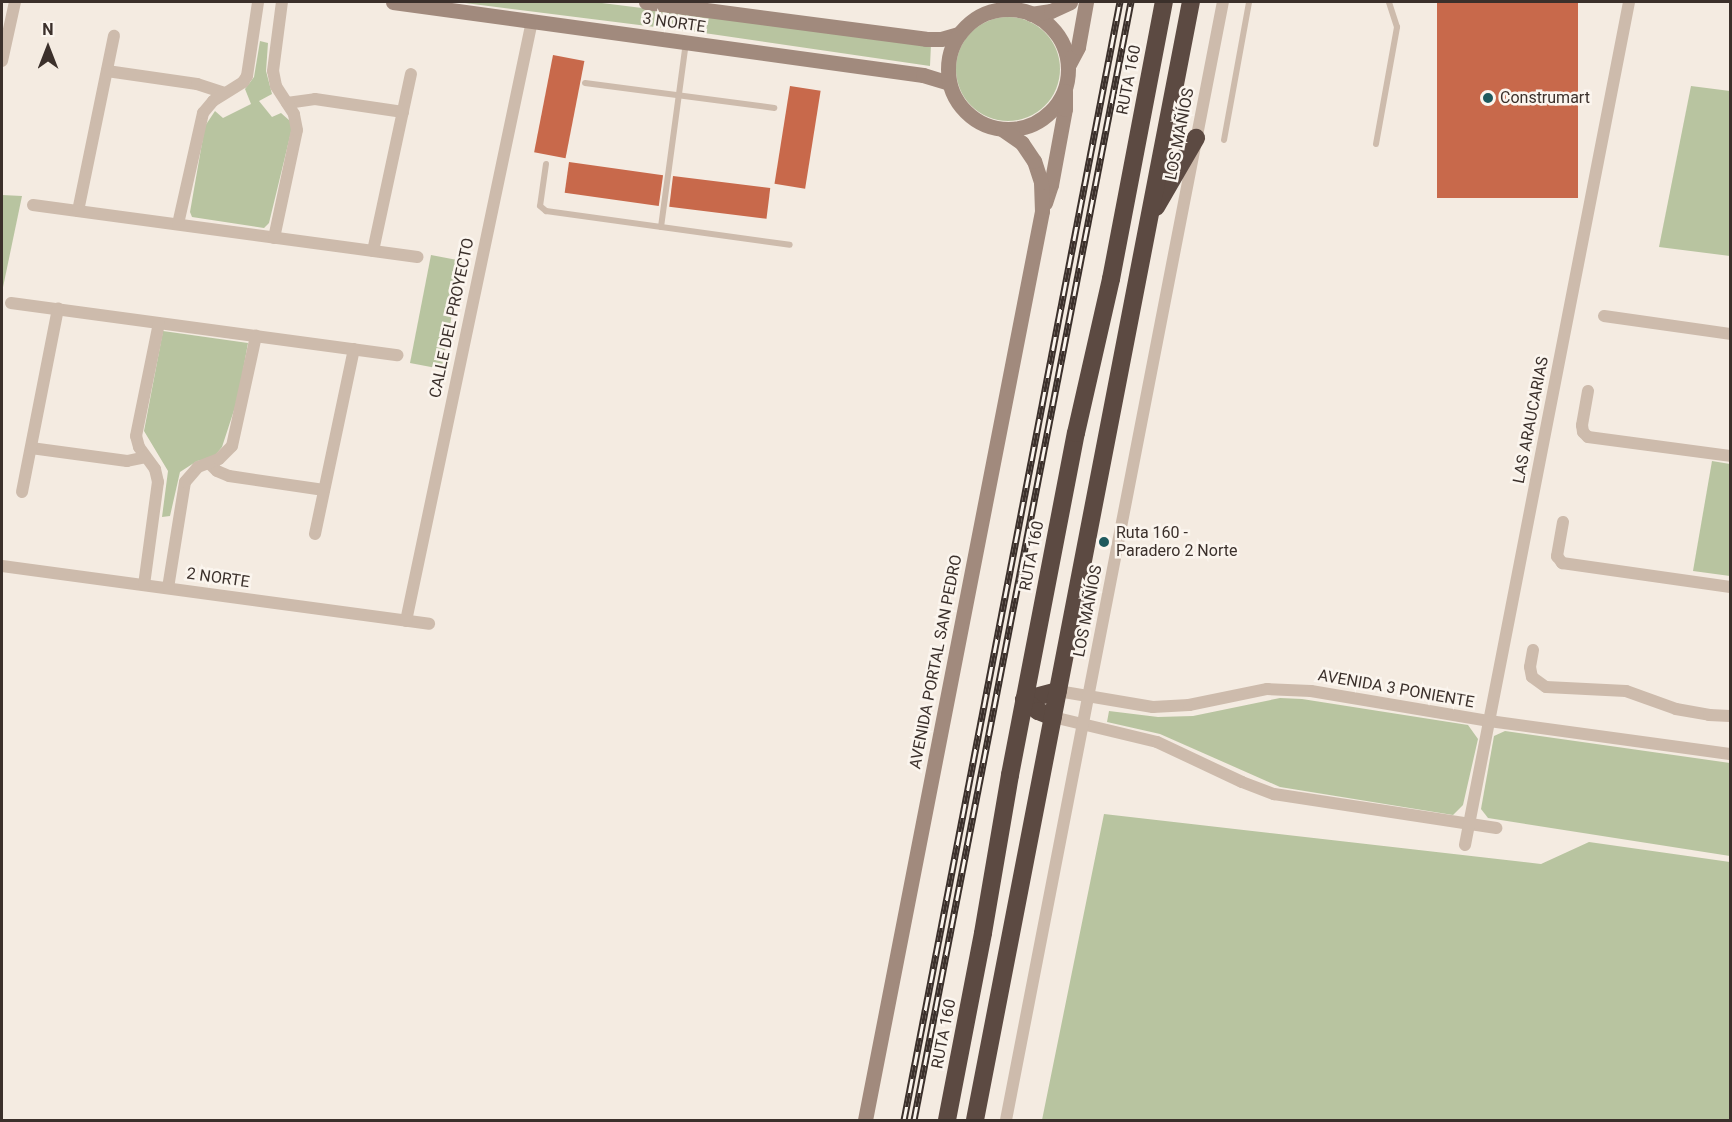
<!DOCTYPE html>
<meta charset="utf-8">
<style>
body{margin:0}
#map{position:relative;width:1732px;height:1122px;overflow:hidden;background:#f4ebe1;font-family:Roboto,sans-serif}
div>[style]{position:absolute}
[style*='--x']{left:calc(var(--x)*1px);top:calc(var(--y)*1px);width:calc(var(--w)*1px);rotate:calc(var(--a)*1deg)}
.green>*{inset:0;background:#b8c4a0;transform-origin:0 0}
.round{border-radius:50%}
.building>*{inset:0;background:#c8694b;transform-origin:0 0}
.lane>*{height:6px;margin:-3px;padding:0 3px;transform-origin:3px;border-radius:3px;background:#cdbbac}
.street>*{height:12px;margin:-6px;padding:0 6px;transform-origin:6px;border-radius:6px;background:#cdbbac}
.secondary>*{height:15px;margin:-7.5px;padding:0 7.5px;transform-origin:7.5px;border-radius:7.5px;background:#a18a7d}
.secondary>.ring{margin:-7.5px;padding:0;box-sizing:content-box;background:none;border:15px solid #a18a7d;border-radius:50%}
.highway>*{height:18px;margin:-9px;padding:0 9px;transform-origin:9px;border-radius:9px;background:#5c4a42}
.rail>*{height:7px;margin-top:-3.5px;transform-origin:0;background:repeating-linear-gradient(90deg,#fbf5ee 0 14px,#3b302b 0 28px);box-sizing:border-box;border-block:2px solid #3b302b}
.dots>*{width:16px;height:16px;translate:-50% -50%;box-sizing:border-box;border:3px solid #fbf5ee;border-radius:50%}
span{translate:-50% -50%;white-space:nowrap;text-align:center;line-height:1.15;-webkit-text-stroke:5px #fbf5ee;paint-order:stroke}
.street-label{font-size:16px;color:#3b302b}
.poi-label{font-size:16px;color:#3b302b}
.left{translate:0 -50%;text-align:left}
.frame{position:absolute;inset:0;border:3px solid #3b302b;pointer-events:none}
.north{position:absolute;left:18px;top:18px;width:60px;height:60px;-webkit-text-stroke:4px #fbf5ee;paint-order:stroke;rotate:0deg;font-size:16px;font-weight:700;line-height:24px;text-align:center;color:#3b302b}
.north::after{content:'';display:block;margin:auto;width:21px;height:27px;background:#3b302b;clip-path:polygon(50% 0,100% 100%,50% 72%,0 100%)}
</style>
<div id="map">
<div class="green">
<i style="clip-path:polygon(457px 2px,594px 2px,931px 44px,930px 66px,711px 34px)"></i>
<i class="round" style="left:956px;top:17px;width:104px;height:104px"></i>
<i style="clip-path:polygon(260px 41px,268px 43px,266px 71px,272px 94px,259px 101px,272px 117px,281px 113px,290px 121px,292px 128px,269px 223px,264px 228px,192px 217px,190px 212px,205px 126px,215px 111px,223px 118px,251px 104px,245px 89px,254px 77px)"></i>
<i style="clip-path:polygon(1691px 86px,1730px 91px,1730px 256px,1659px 247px)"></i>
<i style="clip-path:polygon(2px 195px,22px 196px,2px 292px)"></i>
<i style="left:431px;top:255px;width:32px;height:110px;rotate:11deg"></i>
<i style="clip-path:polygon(163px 331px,248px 343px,238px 398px,222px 447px,213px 458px,197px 461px,180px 472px,170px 516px,162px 517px,168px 471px,144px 431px)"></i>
<i style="clip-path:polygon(1712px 461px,1730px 464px,1730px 576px,1693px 571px)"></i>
<i style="clip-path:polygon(1280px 698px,1302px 699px,1468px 725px,1478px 739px,1463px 805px,1453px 815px,1280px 787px,1160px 734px,1107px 722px,1109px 711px,1158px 717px,1193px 716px)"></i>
<i style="clip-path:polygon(1505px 731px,1730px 763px,1730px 856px,1488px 818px,1481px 809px,1494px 736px)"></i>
<i style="clip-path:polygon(1104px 814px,1541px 864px,1589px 842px,1730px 862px,1730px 1120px,1042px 1120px)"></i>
</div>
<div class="building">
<i style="left:1437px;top:2px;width:141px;height:196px"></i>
<i style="left:553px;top:55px;width:32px;height:99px;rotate:11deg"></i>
<i style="left:790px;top:86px;width:31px;height:99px;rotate:9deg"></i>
<i style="left:569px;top:162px;width:95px;height:31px;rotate:8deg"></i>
<i style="left:673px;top:176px;width:98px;height:31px;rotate:7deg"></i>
</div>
<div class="lane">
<i style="--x:585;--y:83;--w:191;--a:7.5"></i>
<i style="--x:1224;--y:140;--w:140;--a:-79.7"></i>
<i style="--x:1376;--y:144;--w:119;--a:-79.8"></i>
<i style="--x:1397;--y:27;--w:26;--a:-108"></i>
<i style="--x:546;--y:164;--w:42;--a:98.1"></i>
<i style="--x:540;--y:206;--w:8;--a:40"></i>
<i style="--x:546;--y:211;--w:246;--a:7.9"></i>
<i style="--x:661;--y:227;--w:186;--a:-82.3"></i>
</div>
<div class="street">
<i style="--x:2;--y:61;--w:60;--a:-77.6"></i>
<i style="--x:107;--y:71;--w:91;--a:8.2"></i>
<i style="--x:197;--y:84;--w:29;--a:18"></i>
<i style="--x:287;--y:103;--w:28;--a:-8"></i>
<i style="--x:315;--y:99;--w:89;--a:8.4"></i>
<i style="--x:33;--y:205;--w:388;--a:7.7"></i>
<i style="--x:78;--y:211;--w:179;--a:-78.4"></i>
<i style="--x:178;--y:224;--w:114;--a:-77.3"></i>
<i style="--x:203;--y:113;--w:16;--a:-50"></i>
<i style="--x:213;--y:101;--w:36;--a:-32"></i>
<i style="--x:243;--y:82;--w:7;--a:-56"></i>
<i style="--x:247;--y:76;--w:75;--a:-81.5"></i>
<i style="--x:274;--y:238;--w:110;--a:-78"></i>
<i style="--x:297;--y:130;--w:16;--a:-101"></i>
<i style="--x:294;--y:114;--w:33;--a:-123"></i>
<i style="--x:276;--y:86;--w:15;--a:-101"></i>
<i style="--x:273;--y:71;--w:70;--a:-82.6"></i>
<i style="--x:373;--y:251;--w:181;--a:-77.9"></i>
<i style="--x:11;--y:303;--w:390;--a:7.7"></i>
<i style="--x:1604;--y:316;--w:127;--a:8.1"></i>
<i style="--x:1588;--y:391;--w:35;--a:100"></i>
<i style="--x:1582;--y:425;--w:7;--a:82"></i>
<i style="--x:1583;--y:432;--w:7;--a:45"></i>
<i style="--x:1588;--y:437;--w:143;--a:7.6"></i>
<i style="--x:31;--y:448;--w:97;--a:7.7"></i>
<i style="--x:127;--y:461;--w:19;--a:-12"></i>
<i style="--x:209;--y:463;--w:11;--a:45"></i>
<i style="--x:217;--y:471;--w:13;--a:23"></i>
<i style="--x:229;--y:476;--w:96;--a:8.4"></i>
<i style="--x:22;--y:492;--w:187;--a:-78.9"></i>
<i style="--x:1563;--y:522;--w:35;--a:100"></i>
<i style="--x:1557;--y:556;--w:9;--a:54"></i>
<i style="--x:1562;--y:563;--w:170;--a:8.1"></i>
<i style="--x:315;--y:534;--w:189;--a:-78.1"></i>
<i style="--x:2;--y:566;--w:431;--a:7.7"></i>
<i style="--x:144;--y:585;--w:104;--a:-82.3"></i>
<i style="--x:158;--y:482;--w:13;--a:-103"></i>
<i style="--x:155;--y:469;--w:27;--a:-126"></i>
<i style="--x:139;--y:447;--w:11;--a:-105"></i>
<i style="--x:136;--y:436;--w:115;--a:-78.5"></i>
<i style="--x:168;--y:588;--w:107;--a:-80.9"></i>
<i style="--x:185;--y:482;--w:20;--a:-49"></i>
<i style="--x:198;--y:467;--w:22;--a:-21"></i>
<i style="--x:219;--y:459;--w:18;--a:-45"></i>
<i style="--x:232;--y:446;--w:113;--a:-77.7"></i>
<i style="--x:406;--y:621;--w:613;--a:-78.14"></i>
<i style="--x:1533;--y:650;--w:17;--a:100"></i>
<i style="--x:1530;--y:667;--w:10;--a:79"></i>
<i style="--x:1532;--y:677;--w:17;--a:36"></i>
<i style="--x:1546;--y:687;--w:80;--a:2.9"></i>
<i style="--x:1626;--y:691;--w:53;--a:19.8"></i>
<i style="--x:1676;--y:709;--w:34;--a:10"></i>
<i style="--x:1709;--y:715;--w:21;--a:3"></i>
<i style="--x:1058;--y:691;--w:96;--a:9.6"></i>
<i style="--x:1153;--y:707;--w:36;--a:-3"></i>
<i style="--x:1189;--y:705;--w:80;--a:-11.6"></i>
<i style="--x:1267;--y:689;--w:44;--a:2.6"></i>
<i style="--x:1311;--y:691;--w:181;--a:9.6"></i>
<i style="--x:1489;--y:721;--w:243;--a:7.8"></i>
<i style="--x:1053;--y:717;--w:107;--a:13.5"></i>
<i style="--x:1157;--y:742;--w:94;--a:25.2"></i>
<i style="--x:1242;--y:782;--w:34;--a:21"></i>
<i style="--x:1274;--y:794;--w:225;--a:8.7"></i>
<i style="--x:1465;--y:845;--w:859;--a:-78.99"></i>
<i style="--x:1006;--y:1120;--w:1139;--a:-79.02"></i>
</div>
<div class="secondary">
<i style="--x:393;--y:2;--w:535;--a:7.84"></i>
<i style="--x:923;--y:75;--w:27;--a:17"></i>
<i style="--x:646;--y:2;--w:282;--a:7.5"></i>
<i style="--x:926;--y:39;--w:15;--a:0"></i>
<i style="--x:941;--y:39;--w:19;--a:-16"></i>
<i class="ring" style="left:948px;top:9px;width:105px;height:105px"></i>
<i style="--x:1031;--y:14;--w:20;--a:-9"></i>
<i style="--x:1051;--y:11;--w:21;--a:-25"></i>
<i style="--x:1068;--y:66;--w:21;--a:-62"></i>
<i style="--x:1078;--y:47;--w:46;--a:-79.9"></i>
<i style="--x:1045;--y:203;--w:19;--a:-72"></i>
<i style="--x:1051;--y:185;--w:77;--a:-79.6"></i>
<i style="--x:1065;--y:109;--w:18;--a:-90"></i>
<i style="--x:865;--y:1120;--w:926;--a:-78.98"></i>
<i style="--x:1042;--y:211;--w:29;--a:-92"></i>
<i style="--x:1041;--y:182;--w:22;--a:-108"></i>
<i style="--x:1034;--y:161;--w:22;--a:-124"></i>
<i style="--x:1022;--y:143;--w:24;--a:-145"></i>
</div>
<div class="highway">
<i style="--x:1156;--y:207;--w:80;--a:-59.9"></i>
<i style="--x:1024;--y:700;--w:35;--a:-15"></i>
<i style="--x:1024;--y:700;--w:18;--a:38"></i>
<i style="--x:1038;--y:711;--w:16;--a:22"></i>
<i style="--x:947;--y:1120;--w:190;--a:-79.1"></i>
<i style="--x:983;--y:933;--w:160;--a:-80.3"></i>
<i style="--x:1010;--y:775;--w:348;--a:-79.1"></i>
<i style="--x:1076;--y:433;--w:158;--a:-77.2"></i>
<i style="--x:1111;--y:279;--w:282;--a:-79.2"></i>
<i style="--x:975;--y:1120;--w:1139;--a:-79.07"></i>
</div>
<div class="rail">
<i style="--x:904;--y:1120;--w:1139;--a:-79.07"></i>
<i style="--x:914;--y:1120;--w:1139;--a:-79.02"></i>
</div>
<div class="dots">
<i style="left:1488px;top:98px;background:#1f5a5e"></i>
<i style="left:1104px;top:542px;background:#1f5a5e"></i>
</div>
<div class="street-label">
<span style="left:674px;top:23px;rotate:8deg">3 NORTE</span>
<span style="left:1129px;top:80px;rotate:-79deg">RUTA 160</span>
<span style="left:1180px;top:134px;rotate:-79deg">LOS MAÑÍOS</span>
<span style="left:452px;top:318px;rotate:-78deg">CALLE DEL PROYECTO</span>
<span style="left:1531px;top:420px;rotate:-79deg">LAS ARAUCARIAS</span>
<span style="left:1032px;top:556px;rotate:-79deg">RUTA 160</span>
<span style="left:218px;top:578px;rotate:8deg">2 NORTE</span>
<span style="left:1088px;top:611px;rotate:-79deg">LOS MAÑÍOS</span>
<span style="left:936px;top:662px;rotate:-79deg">AVENIDA PORTAL SAN PEDRO</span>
<span style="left:1396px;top:689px;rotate:10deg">AVENIDA 3 PONIENTE</span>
<span style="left:944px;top:1034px;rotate:-79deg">RUTA 160</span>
</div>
<div class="poi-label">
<span class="left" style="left:1500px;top:98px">Construmart</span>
<span class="left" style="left:1116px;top:542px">Ruta 160 -<br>Paradero 2 Norte</span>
</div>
<div class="frame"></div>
<div class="north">N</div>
</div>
